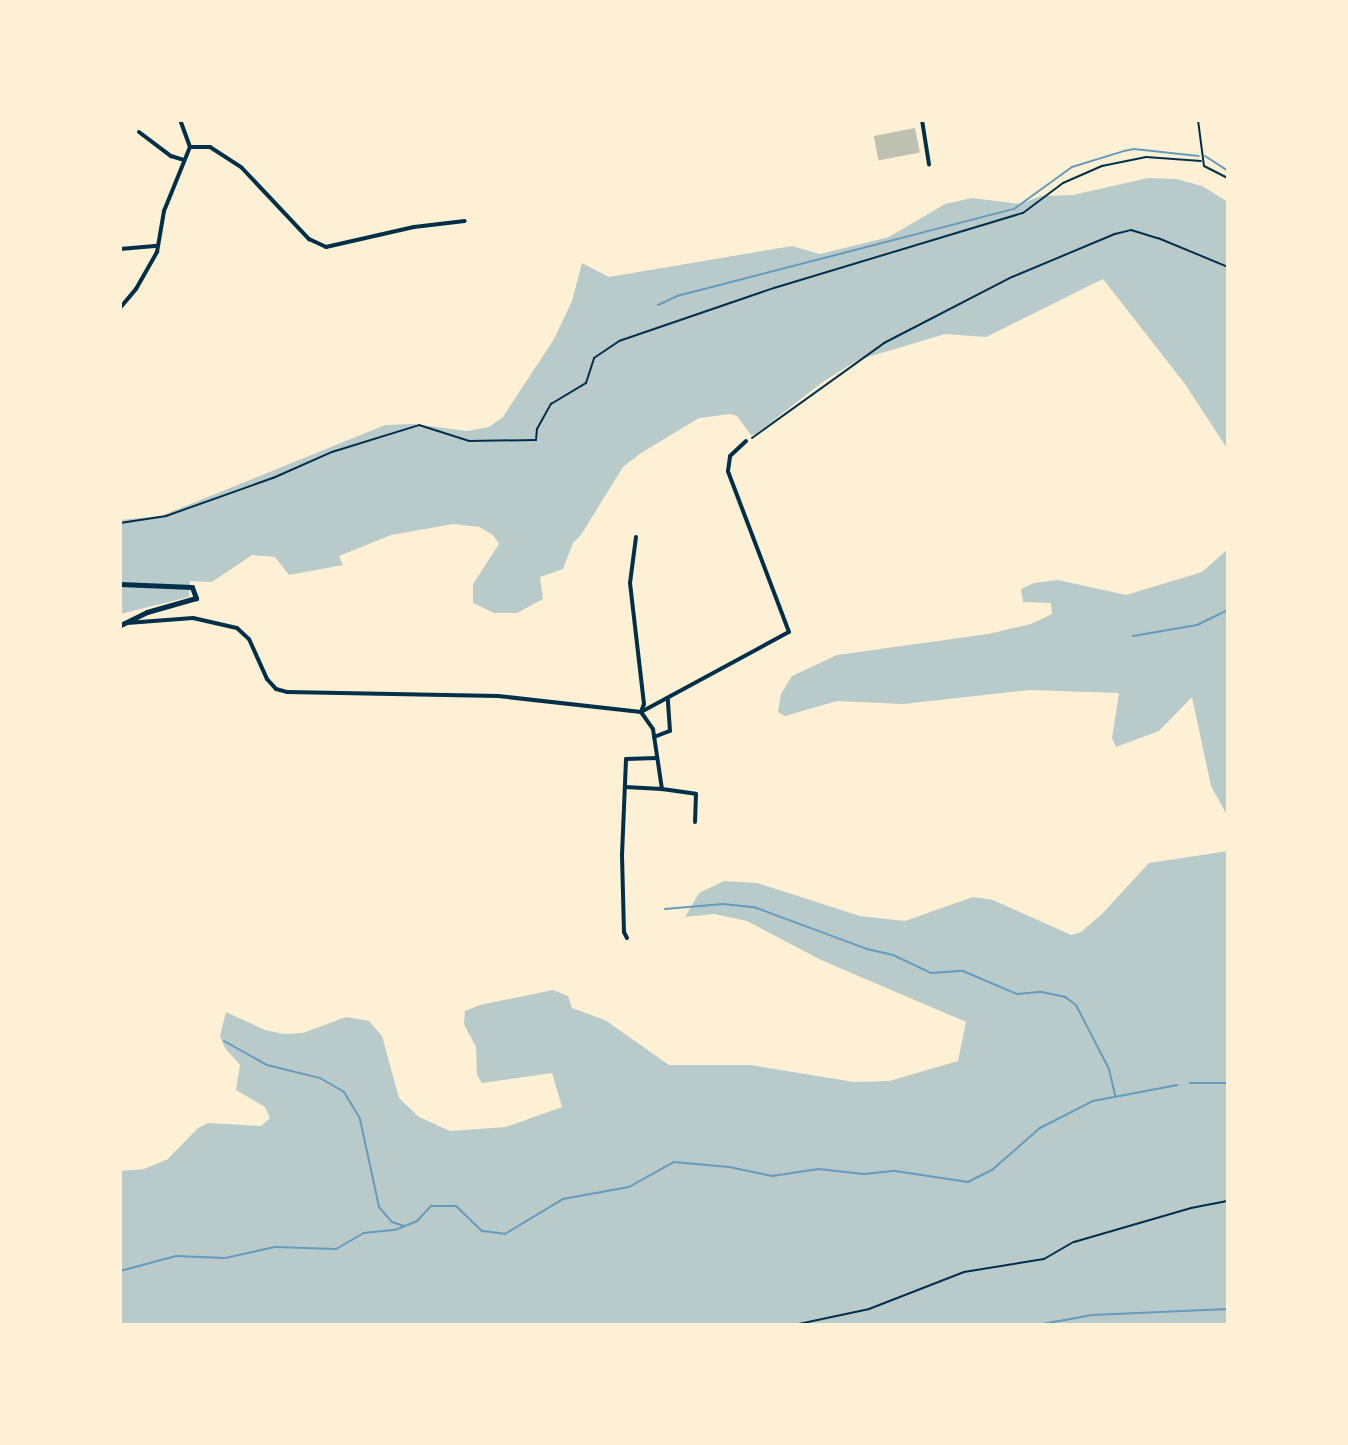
<!DOCTYPE html>
<style>
body{margin:0}
#map{position:relative;width:1348px;height:1445px;overflow:hidden;background:#fdf0d5;font-family:Lato,sans-serif}
div>[style]{position:absolute}
[style*='--x']{left:calc(var(--x)*1px);top:calc(var(--y)*1px);width:calc(var(--w)*1px);rotate:calc(var(--a)*1deg)}
.green>*{inset:0;background:#b9caca}
.stream>*{height:2px;margin:-1px;padding:0 1px;transform-origin:1px;border-radius:1px;background:#669bbc}
.building>*{inset:0;background:#bec0b2;transform-origin:0 0}
.path>*{height:2px;margin:-1px;padding:0 1px;transform-origin:1px;border-radius:1px;background:#003049}
.minor>*{height:4px;margin:-2px;padding:0 2px;transform-origin:2px;border-radius:2px;background:#003049}
.tertiary>*{height:5px;margin:-2.5px;padding:0 2.5px;transform-origin:2.5px;border-radius:2.5px;background:#003049}
span{translate:-50% -50%;white-space:nowrap;text-align:center;line-height:1.15;-webkit-text-stroke:8px #fdf0d5;paint-order:stroke}
.frame{position:absolute;inset:0;border:122px solid #fdf0d5;pointer-events:none}
</style>
<div id="map">
<div class="green">
<i style="clip-path:polygon(1148px 178px,1176px 179px,1202px 186px,1228px 202px,1228px 450px,1185px 384px,1103px 279px,986px 337px,945px 334px,858px 360px,824px 381px,756px 434px,751px 435px,737px 416px,730px 414px,699px 418px,641px 453px,623px 467px,581px 535px,573px 543px,563px 569px,540px 577px,543px 599px,517px 613px,494px 613px,473px 603px,473px 584px,499px 544px,493px 535px,479px 527px,453px 524px,391px 535px,339px 556px,343px 565px,289px 575px,275px 557px,252px 555px,212px 582px,190px 581px,189px 597px,120px 614px,120px 520px,161px 516px,385px 425px,413px 424px,467px 431px,489px 427px,503px 417px,554px 339px,572px 301px,582px 263px,609px 277px,792px 246px,820px 254px,889px 237px,945px 204px,972px 198px,1021px 204px,1041px 196px,1073px 195px)"></i>
<i style="clip-path:polygon(1228px 549px,1228px 817px,1211px 786px,1192px 697px,1159px 731px,1116px 747px,1112px 738px,1119px 693px,1029px 690px,903px 704px,837px 701px,785px 716px,778px 712px,781px 694px,792px 676px,837px 655px,988px 634px,1031px 624px,1052px 614px,1051px 603px,1023px 602px,1021px 589px,1034px 583px,1058px 580px,1126px 595px,1202px 572px)"></i>
<i style="clip-path:polygon(1228px 851px,1228px 1325px,120px 1325px,120px 1171px,144px 1169px,168px 1159px,198px 1128px,208px 1123px,261px 1126px,270px 1118px,265px 1107px,236px 1090px,240px 1065px,225px 1048px,220px 1036px,226px 1012px,265px 1030px,284px 1034px,303px 1033px,346px 1017px,369px 1021px,382px 1036px,399px 1098px,419px 1117px,450px 1131px,506px 1127px,562px 1107px,552px 1073px,482px 1083px,477px 1075px,476px 1047px,464px 1024px,465px 1011px,480px 1005px,553px 990px,568px 996px,572px 1008px,605px 1020px,669px 1065px,750px 1065px,854px 1082px,889px 1081px,958px 1061px,966px 1022px,821px 960px,747px 921px,714px 914px,685px 917px,699px 893px,724px 881px,757px 883px,860px 916px,905px 921px,973px 897px,993px 900px,1071px 935px,1081px 932px,1102px 914px,1149px 863px)"></i>
</div>
<div class="stream">
<i style="--x:1205;--y:156;--w:27;--a:33"></i>
<i style="--x:658;--y:305;--w:21;--a:-25"></i>
<i style="--x:677;--y:296;--w:348;--a:-14.5"></i>
<i style="--x:1014;--y:209;--w:72;--a:-35.9"></i>
<i style="--x:1072;--y:167;--w:54;--a:-17.1"></i>
<i style="--x:1124;--y:151;--w:10;--a:-11"></i>
<i style="--x:1134;--y:149;--w:65;--a:6.1"></i>
<i style="--x:1133;--y:636;--w:65;--a:-9.8"></i>
<i style="--x:1197;--y:625;--w:34;--a:-26"></i>
<i style="--x:665;--y:909;--w:58;--a:-4.9"></i>
<i style="--x:723;--y:904;--w:31;--a:6"></i>
<i style="--x:754;--y:907;--w:121;--a:20.4"></i>
<i style="--x:867;--y:949;--w:27;--a:13"></i>
<i style="--x:893;--y:955;--w:42;--a:25.3"></i>
<i style="--x:931;--y:973;--w:32;--a:-4"></i>
<i style="--x:963;--y:971;--w:59;--a:23.1"></i>
<i style="--x:1017;--y:994;--w:25;--a:-5"></i>
<i style="--x:1042;--y:992;--w:24;--a:12"></i>
<i style="--x:1065;--y:997;--w:14;--a:36"></i>
<i style="--x:1076;--y:1005;--w:72;--a:62.7"></i>
<i style="--x:1109;--y:1069;--w:27;--a:77"></i>
<i style="--x:224;--y:1041;--w:49;--a:29.2"></i>
<i style="--x:267;--y:1065;--w:55;--a:13.8"></i>
<i style="--x:320;--y:1078;--w:28;--a:30"></i>
<i style="--x:344;--y:1092;--w:31;--a:59"></i>
<i style="--x:360;--y:1119;--w:90;--a:77.8"></i>
<i style="--x:379;--y:1207;--w:20;--a:49"></i>
<i style="--x:392;--y:1222;--w:13;--a:18"></i>
<i style="--x:1190;--y:1083;--w:38;--a:0"></i>
<i style="--x:120;--y:1271;--w:58;--a:-15"></i>
<i style="--x:176;--y:1256;--w:49;--a:2.3"></i>
<i style="--x:225;--y:1258;--w:51;--a:-12.4"></i>
<i style="--x:275;--y:1247;--w:61;--a:1.9"></i>
<i style="--x:336;--y:1249;--w:32;--a:-30"></i>
<i style="--x:364;--y:1233;--w:31;--a:-6"></i>
<i style="--x:395;--y:1230;--w:24;--a:-22"></i>
<i style="--x:417;--y:1221;--w:21;--a:-47"></i>
<i style="--x:431;--y:1206;--w:25;--a:0"></i>
<i style="--x:456;--y:1206;--w:36;--a:44"></i>
<i style="--x:482;--y:1231;--w:23;--a:7"></i>
<i style="--x:505;--y:1234;--w:68;--a:-31.1"></i>
<i style="--x:563;--y:1199;--w:67;--a:-10.3"></i>
<i style="--x:629;--y:1187;--w:51;--a:-29.1"></i>
<i style="--x:674;--y:1162;--w:55;--a:5.2"></i>
<i style="--x:729;--y:1167;--w:44;--a:11.8"></i>
<i style="--x:772;--y:1176;--w:47;--a:-8.7"></i>
<i style="--x:818;--y:1169;--w:46;--a:6.2"></i>
<i style="--x:864;--y:1174;--w:31;--a:-6"></i>
<i style="--x:895;--y:1171;--w:74;--a:8.6"></i>
<i style="--x:968;--y:1182;--w:27;--a:-27"></i>
<i style="--x:992;--y:1170;--w:64;--a:-41.2"></i>
<i style="--x:1040;--y:1128;--w:59;--a:-27"></i>
<i style="--x:1093;--y:1101;--w:86;--a:-10.7"></i>
<i style="--x:1037;--y:1325;--w:56;--a:-10.3"></i>
<i style="--x:1092;--y:1315;--w:136;--a:-2.5"></i>
</div>
<div class="building">
<i style="left:915px;top:128px;width:25px;height:42px;rotate:79deg"></i>
</div>
<div class="path">
<i style="--x:1198;--y:120;--w:46;--a:82.6"></i>
<i style="--x:1204;--y:166;--w:27;--a:27"></i>
<i style="--x:752;--y:438;--w:163;--a:-35.7"></i>
<i style="--x:884;--y:343;--w:144;--a:-27.3"></i>
<i style="--x:1012;--y:277;--w:112;--a:-22.7"></i>
<i style="--x:1115;--y:234;--w:16;--a:-14"></i>
<i style="--x:1131;--y:230;--w:28;--a:17"></i>
<i style="--x:1158;--y:238;--w:76;--a:22.5"></i>
<i style="--x:120;--y:523;--w:47;--a:-8.7"></i>
<i style="--x:166;--y:516;--w:114;--a:-19.6"></i>
<i style="--x:273;--y:478;--w:64;--a:-23.8"></i>
<i style="--x:332;--y:452;--w:91;--a:-17.2"></i>
<i style="--x:419;--y:425;--w:52;--a:17.7"></i>
<i style="--x:469;--y:441;--w:67;--a:-0.9"></i>
<i style="--x:536;--y:440;--w:11;--a:-85"></i>
<i style="--x:537;--y:429;--w:29;--a:-61"></i>
<i style="--x:551;--y:404;--w:41;--a:-31"></i>
<i style="--x:586;--y:383;--w:26;--a:-72"></i>
<i style="--x:594;--y:358;--w:30;--a:-34"></i>
<i style="--x:619;--y:341;--w:164;--a:-18.9"></i>
<i style="--x:774;--y:288;--w:260;--a:-16.8"></i>
<i style="--x:1023;--y:213;--w:50;--a:-36.9"></i>
<i style="--x:1063;--y:183;--w:43;--a:-23.6"></i>
<i style="--x:1102;--y:166;--w:45;--a:-11.6"></i>
<i style="--x:1146;--y:157;--w:55;--a:4.2"></i>
<i style="--x:604;--y:1325;--w:13;--a:0"></i>
<i style="--x:794;--y:1325;--w:77;--a:-12"></i>
<i style="--x:869;--y:1309;--w:102;--a:-21.3"></i>
<i style="--x:964;--y:1272;--w:81;--a:-9.2"></i>
<i style="--x:1044;--y:1259;--w:34;--a:-30"></i>
<i style="--x:1074;--y:1242;--w:122;--a:-16.2"></i>
<i style="--x:1191;--y:1208;--w:38;--a:-11"></i>
</div>
<div class="minor">
<i style="--x:922;--y:120;--w:45;--a:81"></i>
<i style="--x:139;--y:132;--w:40;--a:37"></i>
<i style="--x:171;--y:156;--w:14;--a:17"></i>
<i style="--x:190;--y:147;--w:20;--a:0"></i>
<i style="--x:210;--y:147;--w:38;--a:33"></i>
<i style="--x:242;--y:168;--w:98;--a:46.7"></i>
<i style="--x:309;--y:239;--w:19;--a:25"></i>
<i style="--x:326;--y:247;--w:90;--a:-12.8"></i>
<i style="--x:414;--y:227;--w:51;--a:-6.7"></i>
<i style="--x:120;--y:249;--w:38;--a:-5"></i>
<i style="--x:120;--y:308;--w:25;--a:-50"></i>
<i style="--x:136;--y:289;--w:43;--a:-60.4"></i>
<i style="--x:157;--y:252;--w:42;--a:-80.3"></i>
<i style="--x:164;--y:211;--w:69;--a:-67.9"></i>
<i style="--x:190;--y:147;--w:29;--a:-110"></i>
<i style="--x:636;--y:537;--w:46;--a:97.4"></i>
<i style="--x:630;--y:583;--w:122;--a:83.4"></i>
<i style="--x:644;--y:704;--w:9;--a:111"></i>
<i style="--x:127;--y:623;--w:66;--a:-4.3"></i>
<i style="--x:193;--y:618;--w:45;--a:12.8"></i>
<i style="--x:237;--y:628;--w:16;--a:43"></i>
<i style="--x:249;--y:639;--w:44;--a:65.8"></i>
<i style="--x:267;--y:679;--w:13;--a:48"></i>
<i style="--x:276;--y:689;--w:11;--a:15"></i>
<i style="--x:287;--y:692;--w:211;--a:1.1"></i>
<i style="--x:498;--y:696;--w:144;--a:6.4"></i>
<i style="--x:641;--y:712;--w:168;--a:-28.4"></i>
<i style="--x:789;--y:632;--w:172;--a:-110.8"></i>
<i style="--x:728;--y:471;--w:15;--a:-82"></i>
<i style="--x:730;--y:456;--w:22;--a:-43"></i>
<i style="--x:641;--y:712;--w:21;--a:55"></i>
<i style="--x:653;--y:729;--w:61;--a:81.5"></i>
<i style="--x:662;--y:789;--w:34;--a:8"></i>
<i style="--x:696;--y:794;--w:28;--a:92"></i>
<i style="--x:654;--y:737;--w:17;--a:-21"></i>
<i style="--x:670;--y:731;--w:32;--a:-94"></i>
<i style="--x:625;--y:787;--w:37;--a:3"></i>
<i style="--x:627;--y:938;--w:7;--a:-117"></i>
<i style="--x:624;--y:932;--w:77;--a:-91.5"></i>
<i style="--x:622;--y:855;--w:96;--a:-87.6"></i>
<i style="--x:626;--y:759;--w:31;--a:-2"></i>
</div>
<div class="tertiary">
<i style="--x:120;--y:584;--w:72;--a:2.4"></i>
<i style="--x:192;--y:587;--w:12;--a:70"></i>
<i style="--x:196;--y:598;--w:51;--a:164.1"></i>
<i style="--x:147;--y:612;--w:30;--a:154"></i>
</div>
<div class="frame"></div>
</div>
